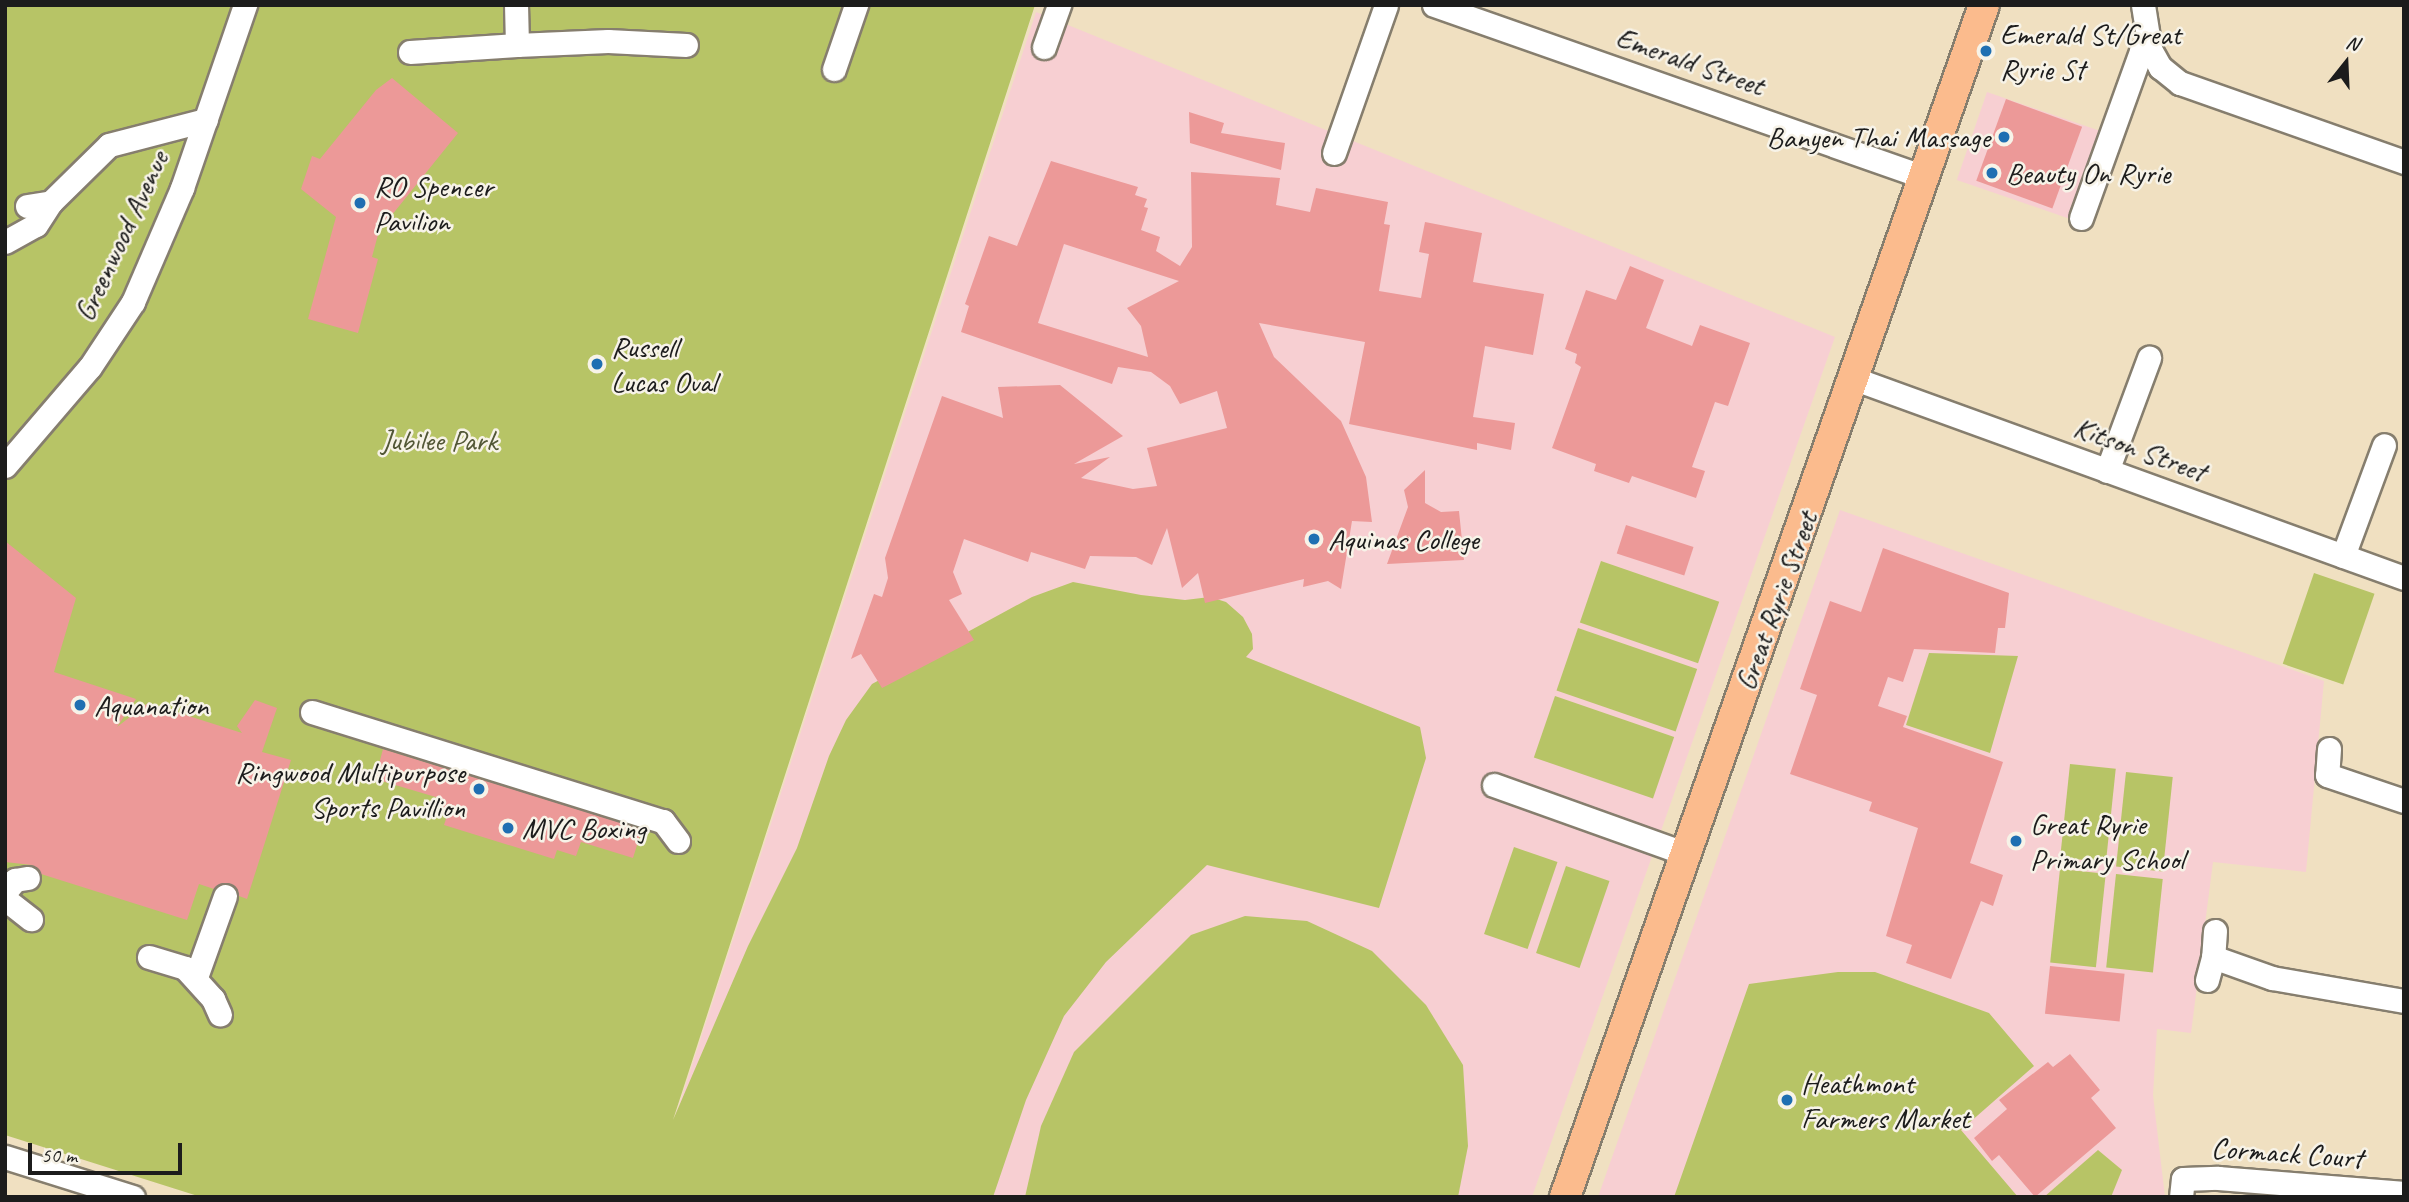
<!DOCTYPE html>
<style>
body{margin:0}
#map{position:relative;width:2409px;height:1202px;overflow:hidden;background:#f0e0c1;font-family:Caveat,sans-serif}
div>[style]{position:absolute}
[style*='--x']{left:calc(var(--x)*1px);top:calc(var(--y)*1px);width:calc(var(--w)*1px);rotate:calc(var(--a)*1deg)}
.built>*{inset:0;background:#f7cfd2;transform-origin:0 0}
.green>*{inset:0;background:#b7c466;transform-origin:0 0}
.building>*{inset:0;background:#ec9998;transform-origin:0 0}
.roads{filter:drop-shadow(2px 0 #867e6e) drop-shadow(-2px 0 #867e6e) drop-shadow(0 2px #867e6e) drop-shadow(0 -2px #867e6e)}
.minor>*{height:23px;margin:-11.5px;padding:0 11.5px;transform-origin:11.5px;border-radius:11.5px;background:#fff}
.major>*{height:30px;margin:-15px;padding:0 15px;transform-origin:15px;border-radius:15px;background:#fbbb8d}
.dots>*{width:19px;height:19px;translate:-50% -50%;box-sizing:border-box;border:4px solid #f7f3e8;border-radius:50%}
span{translate:-50% -50%;white-space:nowrap;text-align:center;line-height:1.15;-webkit-text-stroke:5px #f7f3e8;paint-order:stroke}
.poi-label{font-size:30px;color:#1c1c1c}
.left{translate:0 -50%;text-align:left}
.right{translate:-100% -50%;text-align:right}
.street-label{font-size:30px;color:#1c1c1c}
.park-label{font-size:30px;color:#525736}
.frame{position:absolute;inset:0;border:7px solid #1c1c1c;pointer-events:none}
.north{position:absolute;left:2311px;top:28px;width:70px;height:70px;-webkit-text-stroke:5px #f7f3e8;paint-order:stroke;rotate:18deg;font-size:19px;font-weight:700;line-height:28px;text-align:center;color:#1c1c1c}
.north::after{content:'';display:block;margin:auto;width:24px;height:32px;background:#1c1c1c;clip-path:polygon(50% 0,100% 100%,50% 72%,0 100%)}
.scale{position:absolute;left:28px;top:1143px;width:154px;height:32px;box-sizing:border-box;border:4px solid #1c1c1c;border-top:0;padding-left:9px;font-size:21px;line-height:24px;white-space:nowrap;color:#1c1c1c;-webkit-text-stroke:5px #f7f3e8;paint-order:stroke}
</style>
<div id="map">
<div class="built">
<i style="clip-path:polygon(1036px 12px,1835px 337px,1532px 1197px,649px 1197px)"></i>
<i style="left:1987px;top:92px;width:142px;height:93px;rotate:19deg"></i>
<i style="clip-path:polygon(1840px 510px,2324px 681px,2306px 872px,2213px 862px,2191px 1033px,2157px 1029px,2153px 1095px,2165px 1197px,1598px 1197px)"></i>
</div>
<div class="green">
<i style="clip-path:polygon(5px 5px,1035px 5px,673px 1120px,748px 946px,797px 848px,829px 756px,846px 720px,872px 684px,1032px 597px,1073px 582px,1141px 595px,1185px 600px,1210px 597px,1226px 602px,1243px 617px,1252px 634px,1253px 649px,1246px 657px,1420px 727px,1426px 758px,1379px 908px,1207px 865px,1106px 962px,1064px 1016px,1026px 1100px,993px 1197px,201px 1197px,5px 1135px)"></i>
<i style="left:1601px;top:561px;width:125px;height:65px;rotate:19deg"></i>
<i style="left:2314px;top:573px;width:64px;height:96px;rotate:19deg"></i>
<i style="left:1578px;top:628px;width:126px;height:66px;rotate:19deg"></i>
<i style="clip-path:polygon(1929px 653px,2018px 656px,1990px 753px,1906px 725px)"></i>
<i style="left:1555px;top:696px;width:126px;height:65px;rotate:19deg"></i>
<i style="left:2070px;top:764px;width:46px;height:94px;rotate:6deg"></i>
<i style="left:2126px;top:772px;width:47px;height:95px;rotate:6deg"></i>
<i style="left:1514px;top:847px;width:46px;height:92px;rotate:19deg"></i>
<i style="left:1566px;top:866px;width:46px;height:92px;rotate:19deg"></i>
<i style="left:2060px;top:869px;width:46px;height:94px;rotate:6deg"></i>
<i style="left:2116px;top:874px;width:47px;height:94px;rotate:6deg"></i>
<i style="clip-path:polygon(1245px 916px,1307px 921px,1372px 951px,1426px 1005px,1463px 1065px,1468px 1146px,1458px 1197px,1025px 1197px,1041px 1126px,1074px 1052px,1191px 935px)"></i>
<i style="clip-path:polygon(1838px 972px,1875px 972px,1989px 1013px,2034px 1066px,1961px 1130px,2018px 1197px,1674px 1197px,1749px 984px)"></i>
<i style="clip-path:polygon(2098px 1150px,2122px 1170px,2111px 1197px,2044px 1197px)"></i>
</div>
<div class="building">
<i style="clip-path:polygon(392px 78px,458px 133px,379px 231px,372px 257px,378px 259px,358px 333px,308px 319px,336px 217px,301px 189px,312px 156px,320px 159px,376px 90px)"></i>
<i style="left:2006px;top:99px;width:81px;height:87px;rotate:20deg"></i>
<i style="clip-path:polygon(1189px 112px,1224px 123px,1221px 133px,1285px 143px,1281px 170px,1190px 143px)"></i>
<i style="clip-path:polygon(evenodd,1051px 161px,1138px 187px,1135px 195px,1147px 199px,1144px 207px,1148px 208px,1141px 230px,1160px 237px,1156px 251px,1180px 266px,1192px 247px,1191px 172px,1280px 178px,1276px 205px,1310px 212px,1316px 188px,1388px 202px,1384px 224px,1390px 225px,1379px 291px,1421px 298px,1429px 254px,1419px 252px,1425px 222px,1482px 233px,1473px 282px,1544px 294px,1533px 355px,1485px 346px,1473px 417px,1515px 423px,1511px 450px,1477px 443px,1477px 450px,1349px 424px,1365px 342px,1259px 323px,1274px 357px,1341px 421px,1366px 477px,1372px 522px,1352px 521px,1341px 589px,1328px 581px,1303px 587px,1304px 579px,1205px 603px,1198px 573px,1182px 588px,1167px 528px,1152px 565px,1136px 557px,1090px 556px,1085px 569px,1031px 552px,1028px 562px,964px 539px,953px 572px,962px 594px,949px 600px,974px 640px,882px 688px,861px 654px,851px 659px,874px 594px,882px 597px,888px 578px,885px 558px,942px 396px,1003px 418px,998px 387px,1060px 385px,1123px 436px,1074px 464px,1110px 457px,1081px 478px,1133px 489px,1157px 486px,1147px 448px,1227px 428px,1217px 391px,1180px 404px,1170px 386px,1151px 372px,1118px 367px,1112px 384px,961px 332px,969px 306px,965px 304px,989px 236px,1017px 246px,1051px 161px,1064px 244px,1179px 281px,1127px 308px,1141px 326px,1148px 357px,1038px 323px,1064px 244px)"></i>
<i style="clip-path:polygon(1630px 266px,1664px 280px,1646px 328px,1692px 346px,1700px 325px,1750px 343px,1728px 406px,1715px 402px,1692px 467px,1705px 471px,1696px 498px,1632px 476px,1629px 483px,1594px 471px,1596px 464px,1552px 448px,1581px 367px,1575px 363px,1577px 354px,1565px 349px,1586px 290px,1616px 300px)"></i>
<i style="clip-path:polygon(1425px 470px,1425px 503px,1441px 512px,1459px 511px,1464px 560px,1387px 564px,1408px 507px,1404px 490px)"></i>
<i style="left:1626px;top:525px;width:71px;height:30px;rotate:18deg"></i>
<i style="clip-path:polygon(5px 541px,76px 598px,54px 672px,136px 699px,117px 727px,148px 703px,242px 733px,237px 726px,255px 700px,277px 708px,262px 752px,291px 760px,247px 899px,239px 896px,229px 883px,214px 889px,199px 884px,187px 920px,41px 874px,32px 865px,5px 862px)"></i>
<i style="clip-path:polygon(1883px 548px,2009px 593px,2005px 628px,1998px 628px,1995px 653px,1914px 649px,1903px 682px,1888px 677px,1878px 706px,1907px 716px,1903px 727px,2003px 762px,1970px 863px,2003px 875px,1993px 906px,1981px 901px,1951px 979px,1906px 963px,1912px 945px,1886px 936px,1918px 828px,1869px 811px,1872px 802px,1790px 774px,1817px 695px,1800px 689px,1830px 601px,1861px 612px)"></i>
<i style="clip-path:polygon(383px 749px,642px 829px,633px 858px,581px 842px,576px 856px,557px 850px,554px 859px,444px 825px,447px 816px,434px 811px,439px 798px,375px 779px)"></i>
<i style="left:2050px;top:966px;width:75px;height:48px;rotate:6deg"></i>
<i style="clip-path:polygon(2070px 1054px,2100px 1090px,2091px 1098px,2116px 1128px,2035px 1197px,1999px 1155px,1992px 1161px,1974px 1138px,2007px 1109px,1999px 1100px,2048px 1062px,2053px 1067px)"></i>
</div>
<div class="roads">
<div class="minor">
<i style="--x:1434;--y:5;--w:519;--a:19.34"></i>
<i style="--x:2143;--y:5;--w:45;--a:81"></i>
<i style="--x:2150;--y:49;--w:21;--a:61"></i>
<i style="--x:2160;--y:67;--w:26;--a:39"></i>
<i style="--x:2180;--y:83;--w:238;--a:19.4"></i>
<i style="--x:517;--y:45;--w:91;--a:-2.5"></i>
<i style="--x:608;--y:41;--w:78;--a:2.9"></i>
<i style="--x:1044;--y:47;--w:45;--a:-70.3"></i>
<i style="--x:410;--y:52;--w:107;--a:-3.7"></i>
<i style="--x:517;--y:45;--w:40;--a:-91.4"></i>
<i style="--x:834;--y:69;--w:68;--a:-71"></i>
<i style="--x:1334;--y:153;--w:157;--a:-70.6"></i>
<i style="--x:27;--y:206;--w:24;--a:-9"></i>
<i style="--x:51;--y:202;--w:81;--a:-44.5"></i>
<i style="--x:109;--y:145;--w:100;--a:-14.5"></i>
<i style="--x:2081;--y:218;--w:177;--a:-70.2"></i>
<i style="--x:2141;--y:51;--w:9;--a:-13"></i>
<i style="--x:5;--y:242;--w:35;--a:-29"></i>
<i style="--x:36;--y:225;--w:27;--a:-57"></i>
<i style="--x:1855;--y:379;--w:584;--a:19.92"></i>
<i style="--x:5;--y:466;--w:130;--a:-49.4"></i>
<i style="--x:90;--y:367;--w:78;--a:-56.5"></i>
<i style="--x:133;--y:302;--w:124;--a:-66.7"></i>
<i style="--x:182;--y:188;--w:194;--a:-71"></i>
<i style="--x:2107;--y:471;--w:121;--a:-69.6"></i>
<i style="--x:2343;--y:556;--w:118;--a:-69.7"></i>
<i style="--x:312;--y:712;--w:368;--a:17.3"></i>
<i style="--x:663;--y:821;--w:25;--a:53"></i>
<i style="--x:2329;--y:749;--w:26;--a:94"></i>
<i style="--x:2327;--y:775;--w:81;--a:18.7"></i>
<i style="--x:1494;--y:785;--w:205;--a:19.7"></i>
<i style="--x:5;--y:892;--w:16;--a:-50"></i>
<i style="--x:15;--y:880;--w:13;--a:-9"></i>
<i style="--x:5;--y:899;--w:33;--a:38"></i>
<i style="--x:2215;--y:931;--w:26;--a:94"></i>
<i style="--x:2213;--y:957;--w:63;--a:19.6"></i>
<i style="--x:2272;--y:978;--w:134;--a:9.9"></i>
<i style="--x:149;--y:957;--w:38;--a:17"></i>
<i style="--x:185;--y:968;--w:42;--a:47.9"></i>
<i style="--x:213;--y:999;--w:17;--a:66"></i>
<i style="--x:196;--y:977;--w:86;--a:-70.3"></i>
<i style="--x:2207;--y:980;--w:24;--a:-75"></i>
<i style="--x:5;--y:1157;--w:134;--a:17.4"></i>
<i style="--x:2181;--y:1197;--w:18;--a:-84"></i>
<i style="--x:2183;--y:1179;--w:35;--a:-2"></i>
<i style="--x:2218;--y:1178;--w:187;--a:4.6"></i>
</div>
<div class="major">
<i style="--x:1565;--y:1197;--w:1263;--a:-70.63"></i>
</div>
</div>
<div class="dots">
<i style="left:1986px;top:51px;background:#1f6fb2"></i>
<i style="left:2004px;top:137px;background:#1f6fb2"></i>
<i style="left:1992px;top:173px;background:#1f6fb2"></i>
<i style="left:360px;top:203px;background:#1f6fb2"></i>
<i style="left:597px;top:364px;background:#1f6fb2"></i>
<i style="left:1314px;top:539px;background:#1f6fb2"></i>
<i style="left:80px;top:705px;background:#1f6fb2"></i>
<i style="left:479px;top:789px;background:#1f6fb2"></i>
<i style="left:508px;top:828px;background:#1f6fb2"></i>
<i style="left:2016px;top:841px;background:#1f6fb2"></i>
<i style="left:1787px;top:1100px;background:#1f6fb2"></i>
</div>
<div class="poi-label">
<span class="left" style="left:2000px;top:51px">Emerald St/Great<br>Ryrie St</span>
<span class="right" style="left:1990px;top:137px">Banyen Thai Massage</span>
<span class="left" style="left:2006px;top:173px">Beauty On Ryrie</span>
<span class="left" style="left:374px;top:203px">RO Spencer<br>Pavilion</span>
<span class="left" style="left:611px;top:364px">Russell<br>Lucas Oval</span>
<span class="left" style="left:1328px;top:539px">Aquinas College</span>
<span class="left" style="left:94px;top:705px">Aquanation</span>
<span class="right" style="left:465px;top:789px">Ringwood Multipurpose<br>Sports Pavillion</span>
<span class="left" style="left:2030px;top:841px">Great Ryrie<br>Primary School</span>
<span class="left" style="left:522px;top:828px">MVC Boxing</span>
<span class="left" style="left:1801px;top:1100px">Heathmont<br>Farmers Market</span>
</div>
<div class="street-label">
<span style="left:1690px;top:61px;rotate:19deg">Emerald Street</span>
<span style="left:121px;top:236px;rotate:-65deg">Greenwood Avenue</span>
<span style="left:2140px;top:449px;rotate:20deg">Kitson Street</span>
<span style="left:1776px;top:601px;rotate:-70deg">Great Ryrie Street</span>
<span style="left:2287px;top:1153px;rotate:4deg">Cormack Court</span>
</div>
<div class="park-label">
<span style="left:439px;top:440px">Jubilee Park</span>
</div>
<div class="frame"></div>
<div class="north">N</div>
<div class="scale">50 m</div>
</div>
